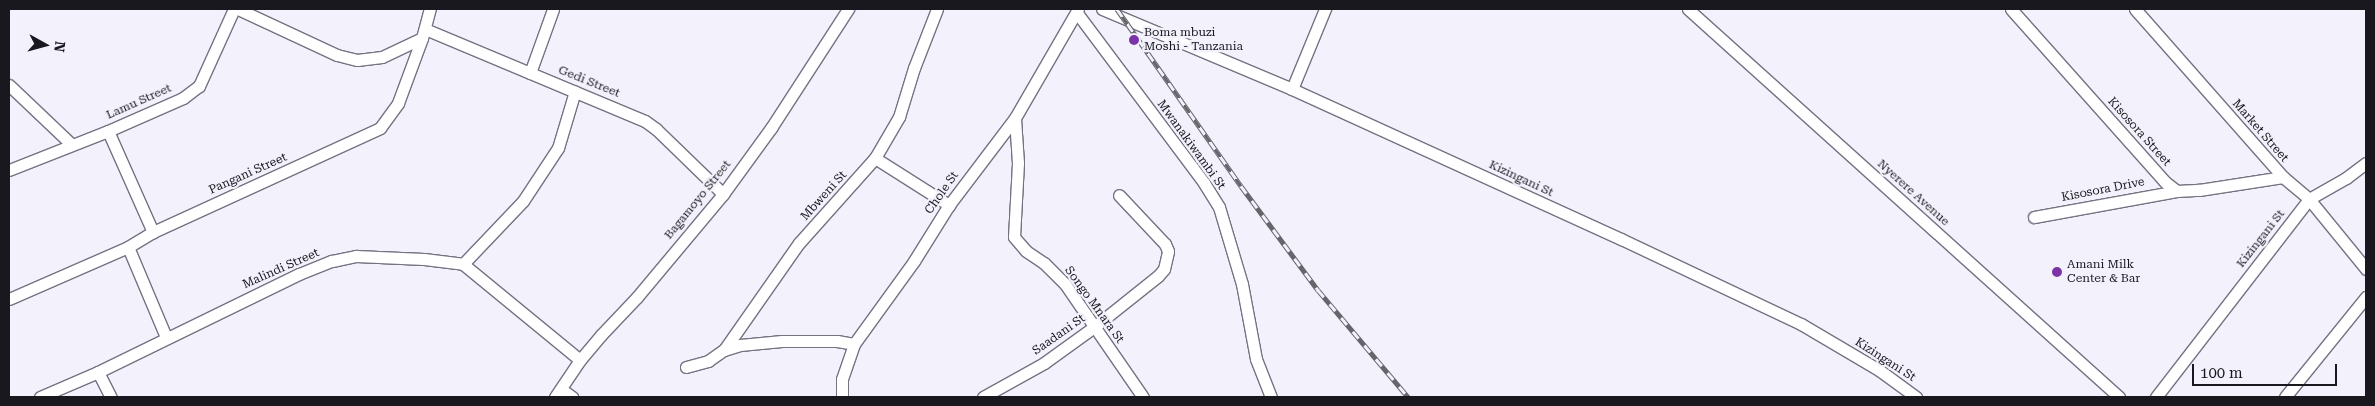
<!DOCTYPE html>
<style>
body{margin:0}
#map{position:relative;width:2375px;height:406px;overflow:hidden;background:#f3f1fc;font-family:"Roboto Serif",serif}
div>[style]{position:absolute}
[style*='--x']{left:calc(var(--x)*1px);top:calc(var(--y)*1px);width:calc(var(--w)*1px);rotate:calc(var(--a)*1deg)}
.roads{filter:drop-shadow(1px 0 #757282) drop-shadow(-1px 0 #757282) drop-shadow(0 1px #757282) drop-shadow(0 -1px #757282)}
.minor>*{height:11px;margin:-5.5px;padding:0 5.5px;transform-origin:5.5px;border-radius:5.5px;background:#fff}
.rail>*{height:5px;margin-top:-2.5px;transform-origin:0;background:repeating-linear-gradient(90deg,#f3f1fc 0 9px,#66656c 0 18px);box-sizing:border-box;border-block:1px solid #66656c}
.dots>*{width:14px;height:14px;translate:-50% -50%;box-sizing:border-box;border:2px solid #f3f1fc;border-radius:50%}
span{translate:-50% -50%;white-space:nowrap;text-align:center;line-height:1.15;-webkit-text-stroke:4.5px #f3f1fc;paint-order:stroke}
.poi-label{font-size:12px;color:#19181e}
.left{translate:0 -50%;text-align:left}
.street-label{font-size:12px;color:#19181e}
.frame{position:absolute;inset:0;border:10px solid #19181e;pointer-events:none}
.north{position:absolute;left:20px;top:20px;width:50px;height:50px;-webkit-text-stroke:4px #f3f1fc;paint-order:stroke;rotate:97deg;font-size:14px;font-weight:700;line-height:20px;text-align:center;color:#19181e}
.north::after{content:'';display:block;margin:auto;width:18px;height:22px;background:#19181e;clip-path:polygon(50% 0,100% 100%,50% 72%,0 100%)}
.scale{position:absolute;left:2192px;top:364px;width:145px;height:22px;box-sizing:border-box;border:2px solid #19181e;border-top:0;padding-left:6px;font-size:15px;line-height:18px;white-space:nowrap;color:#19181e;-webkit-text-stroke:4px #f3f1fc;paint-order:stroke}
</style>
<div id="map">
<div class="roads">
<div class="minor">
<i style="--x:238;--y:9;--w:109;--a:24.9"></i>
<i style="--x:337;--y:55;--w:21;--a:14"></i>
<i style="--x:357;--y:60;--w:25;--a:-7"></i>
<i style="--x:382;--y:57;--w:44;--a:-25.4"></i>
<i style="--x:1102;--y:9;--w:206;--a:22.8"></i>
<i style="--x:1292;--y:89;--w:362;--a:24.5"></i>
<i style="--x:1621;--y:239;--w:199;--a:25.3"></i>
<i style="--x:1801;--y:324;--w:91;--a:30.5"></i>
<i style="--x:1879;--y:370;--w:46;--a:36.1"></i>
<i style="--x:1688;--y:9;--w:580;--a:41.99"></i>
<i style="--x:2011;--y:9;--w:232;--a:48.3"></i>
<i style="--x:2165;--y:182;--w:15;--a:37"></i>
<i style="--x:2177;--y:191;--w:22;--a:-3"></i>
<i style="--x:2199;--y:190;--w:85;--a:-8.8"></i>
<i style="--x:2135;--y:9;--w:224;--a:48.6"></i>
<i style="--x:2283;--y:177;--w:34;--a:40"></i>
<i style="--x:2309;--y:199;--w:90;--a:50.8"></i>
<i style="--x:1077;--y:13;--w:212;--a:53.2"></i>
<i style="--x:1204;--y:183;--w:28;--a:58"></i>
<i style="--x:1219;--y:207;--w:80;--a:73.4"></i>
<i style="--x:1242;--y:284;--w:76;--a:79.4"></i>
<i style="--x:1256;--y:359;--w:41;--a:68.5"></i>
<i style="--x:425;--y:29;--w:238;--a:22.7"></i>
<i style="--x:645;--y:121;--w:14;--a:36"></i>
<i style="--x:656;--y:129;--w:93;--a:44.1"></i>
<i style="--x:530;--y:73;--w:68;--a:-70.2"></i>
<i style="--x:9;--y:85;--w:86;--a:43.6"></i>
<i style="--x:1292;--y:89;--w:87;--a:-67.6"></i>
<i style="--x:1015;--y:118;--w:45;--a:86.2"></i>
<i style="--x:1018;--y:163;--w:74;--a:93.1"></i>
<i style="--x:1014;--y:237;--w:18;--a:49"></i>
<i style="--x:1026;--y:251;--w:22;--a:34"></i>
<i style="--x:1044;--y:263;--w:30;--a:45"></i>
<i style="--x:1065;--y:284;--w:137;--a:55.4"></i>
<i style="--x:108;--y:131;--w:111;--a:66"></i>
<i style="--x:875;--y:158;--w:88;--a:32.4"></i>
<i style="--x:9;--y:170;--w:106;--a:-21.5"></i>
<i style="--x:108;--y:131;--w:82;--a:-23.7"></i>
<i style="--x:183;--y:98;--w:20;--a:-37"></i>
<i style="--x:199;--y:86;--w:85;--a:-65.6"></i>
<i style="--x:2034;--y:217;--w:145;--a:-10.3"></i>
<i style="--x:128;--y:247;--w:98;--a:67.1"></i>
<i style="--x:463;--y:264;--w:87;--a:-46.4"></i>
<i style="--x:523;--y:201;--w:64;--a:-56.6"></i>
<i style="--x:558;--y:148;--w:59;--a:-73.4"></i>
<i style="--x:9;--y:299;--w:130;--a:-23.6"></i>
<i style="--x:128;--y:247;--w:29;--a:-31"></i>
<i style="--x:153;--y:232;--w:250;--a:-24.6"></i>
<i style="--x:380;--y:128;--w:31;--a:-54"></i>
<i style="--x:398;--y:103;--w:69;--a:-69.7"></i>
<i style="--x:422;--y:38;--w:30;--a:-75"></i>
<i style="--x:724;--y:350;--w:17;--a:-17"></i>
<i style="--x:740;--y:345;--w:42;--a:-5.4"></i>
<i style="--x:782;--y:341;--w:55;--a:0"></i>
<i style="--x:837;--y:341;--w:17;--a:10"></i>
<i style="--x:686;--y:367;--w:23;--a:-15"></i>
<i style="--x:708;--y:361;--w:19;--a:-35"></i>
<i style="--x:724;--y:350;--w:131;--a:-55"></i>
<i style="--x:799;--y:243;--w:114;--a:-48.2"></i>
<i style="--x:875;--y:158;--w:48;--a:-59.7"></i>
<i style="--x:899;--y:117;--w:51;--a:-73"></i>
<i style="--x:914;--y:68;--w:63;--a:-68.7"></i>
<i style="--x:98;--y:372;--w:28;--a:63"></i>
<i style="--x:561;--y:389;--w:14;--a:36"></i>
<i style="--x:40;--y:397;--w:63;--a:-23.3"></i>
<i style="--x:98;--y:372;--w:224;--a:-26"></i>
<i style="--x:299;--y:274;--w:35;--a:-22"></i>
<i style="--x:332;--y:261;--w:25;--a:-12"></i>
<i style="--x:356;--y:256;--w:68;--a:2.5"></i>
<i style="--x:424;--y:259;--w:39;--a:7"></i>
<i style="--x:463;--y:264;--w:151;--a:39.4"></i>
<i style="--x:555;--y:397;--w:45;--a:-56"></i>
<i style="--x:580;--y:360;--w:33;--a:-50"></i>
<i style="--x:601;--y:335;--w:52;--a:-46.5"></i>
<i style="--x:637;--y:297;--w:134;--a:-50.1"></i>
<i style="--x:723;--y:194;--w:82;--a:-54"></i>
<i style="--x:771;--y:128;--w:142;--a:-57.1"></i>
<i style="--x:842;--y:397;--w:18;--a:-90"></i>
<i style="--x:842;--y:379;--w:37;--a:-71"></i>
<i style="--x:854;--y:344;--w:102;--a:-54.1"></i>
<i style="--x:914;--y:261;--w:66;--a:-58"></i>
<i style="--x:949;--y:205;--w:109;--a:-52.8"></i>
<i style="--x:1015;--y:118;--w:126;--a:-60"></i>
<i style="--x:983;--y:397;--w:70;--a:-29.1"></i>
<i style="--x:1044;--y:363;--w:62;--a:-35.8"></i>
<i style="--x:1094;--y:327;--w:82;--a:-38.6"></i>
<i style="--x:1158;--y:276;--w:9;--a:-49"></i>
<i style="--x:1164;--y:269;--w:18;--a:-77"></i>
<i style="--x:1168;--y:251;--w:8;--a:-113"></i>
<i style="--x:1165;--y:244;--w:67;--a:-133.2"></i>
<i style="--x:2156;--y:397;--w:250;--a:-52.3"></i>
<i style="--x:2309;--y:199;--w:43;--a:-29.6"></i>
<i style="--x:2346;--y:178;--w:25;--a:-37"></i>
<i style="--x:2285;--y:397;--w:129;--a:-51"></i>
</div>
</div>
<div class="rail">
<i style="--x:1117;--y:9;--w:216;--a:55"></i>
<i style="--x:1241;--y:186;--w:129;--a:53.5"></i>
<i style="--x:1318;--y:290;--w:140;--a:49.9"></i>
</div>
<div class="dots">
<i style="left:1134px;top:40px;background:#7a34a8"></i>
<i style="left:2057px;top:272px;background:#7a34a8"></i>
</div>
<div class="poi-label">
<span class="left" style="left:1144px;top:40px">Boma mbuzi<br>Moshi - Tanzania</span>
<span class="left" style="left:2067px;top:272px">Amani Milk<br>Center &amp; Bar</span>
</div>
<div class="street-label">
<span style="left:589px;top:82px;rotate:22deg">Gedi Street</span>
<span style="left:139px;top:102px;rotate:-24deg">Lamu Street</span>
<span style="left:2260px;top:131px;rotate:49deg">Market Street</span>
<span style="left:2139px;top:132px;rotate:48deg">Kisosora Street</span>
<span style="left:1191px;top:145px;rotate:54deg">Mwanakiwambi St</span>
<span style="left:248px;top:174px;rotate:-24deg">Pangani Street</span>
<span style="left:1521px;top:179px;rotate:25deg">Kizingani St</span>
<span style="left:2103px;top:190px;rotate:-11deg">Kisosora Drive</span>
<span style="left:942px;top:193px;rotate:-55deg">Chole St</span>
<span style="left:1913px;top:193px;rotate:42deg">Nyerere Avenue</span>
<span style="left:824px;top:196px;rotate:-48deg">Mbweni St</span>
<span style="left:698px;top:200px;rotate:-51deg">Bagamoyo Street</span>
<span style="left:2261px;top:239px;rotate:-52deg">Kizingani St</span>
<span style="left:281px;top:269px;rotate:-24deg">Malindi Street</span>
<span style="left:1094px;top:305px;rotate:54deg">Songo Mnara St</span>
<span style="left:1059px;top:335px;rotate:-35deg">Saadani St</span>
<span style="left:1885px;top:360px;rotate:33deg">Kizingani St</span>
</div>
<div class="frame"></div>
<div class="north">N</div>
<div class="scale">100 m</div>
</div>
